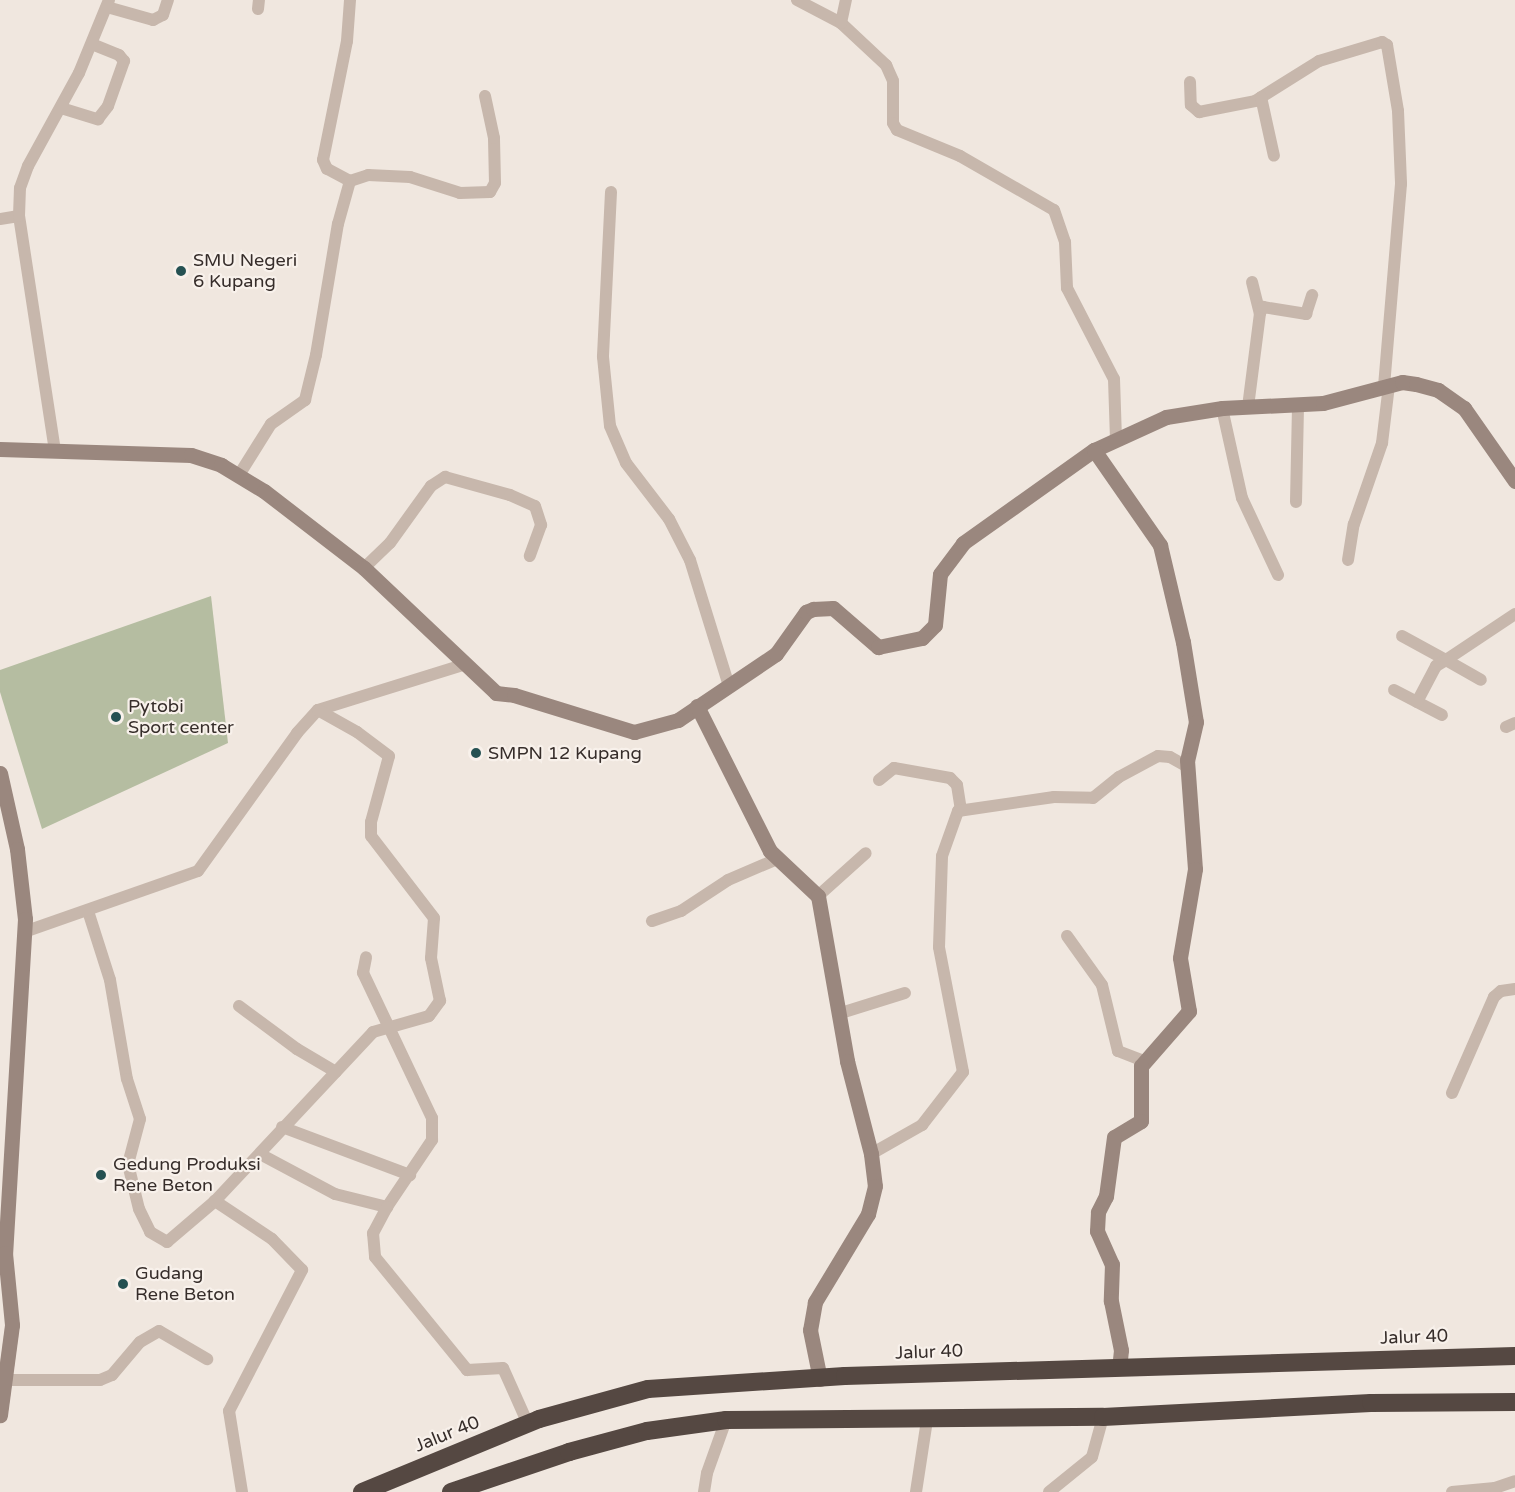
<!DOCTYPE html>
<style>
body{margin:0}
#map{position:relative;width:1515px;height:1492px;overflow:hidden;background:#f0e7df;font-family:"Varela Round",sans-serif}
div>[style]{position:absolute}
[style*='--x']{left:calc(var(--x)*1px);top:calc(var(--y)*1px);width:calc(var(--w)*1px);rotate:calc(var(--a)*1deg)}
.green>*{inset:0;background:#b5bda1}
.street>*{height:12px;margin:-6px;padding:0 6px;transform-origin:6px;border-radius:6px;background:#c7b7ac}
.secondary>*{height:15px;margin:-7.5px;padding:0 7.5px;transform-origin:7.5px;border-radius:7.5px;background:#9a877e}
.highway>*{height:18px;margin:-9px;padding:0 9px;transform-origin:9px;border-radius:9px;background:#554842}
.dots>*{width:16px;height:16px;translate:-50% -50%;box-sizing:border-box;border:3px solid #f8f1eb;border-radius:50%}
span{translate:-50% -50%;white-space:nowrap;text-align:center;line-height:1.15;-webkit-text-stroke:4.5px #f8f1eb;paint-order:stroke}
.poi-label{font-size:18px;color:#362d2a}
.left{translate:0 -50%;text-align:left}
.street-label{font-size:18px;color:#362d2a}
</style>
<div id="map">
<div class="green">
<i style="clip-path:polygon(211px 596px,228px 743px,42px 829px,0 692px,0 670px)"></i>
</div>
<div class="street">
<i style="--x:797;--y:0;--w:50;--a:27.6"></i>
<i style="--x:841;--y:23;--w:62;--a:43"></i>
<i style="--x:886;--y:65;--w:17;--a:66"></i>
<i style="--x:893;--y:81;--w:42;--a:90"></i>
<i style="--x:893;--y:123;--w:8;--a:60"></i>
<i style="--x:897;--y:130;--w:68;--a:22.4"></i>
<i style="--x:960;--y:156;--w:108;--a:29.9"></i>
<i style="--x:1054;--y:210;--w:34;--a:71"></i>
<i style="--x:1065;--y:242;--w:46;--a:87.5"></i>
<i style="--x:1067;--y:288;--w:102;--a:62.7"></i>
<i style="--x:1114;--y:379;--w:60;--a:88.1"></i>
<i style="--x:107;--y:7;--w:48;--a:15.8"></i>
<i style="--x:153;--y:20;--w:11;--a:-27"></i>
<i style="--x:163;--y:15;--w:16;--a:-72"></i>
<i style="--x:258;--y:9;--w:9;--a:-84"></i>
<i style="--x:841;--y:23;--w:24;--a:-78"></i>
<i style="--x:1190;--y:82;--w:23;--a:88"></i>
<i style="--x:1191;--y:105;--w:11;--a:41"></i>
<i style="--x:1199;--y:112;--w:57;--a:-11.1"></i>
<i style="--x:1255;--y:101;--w:75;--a:-32"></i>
<i style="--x:1319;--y:61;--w:66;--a:-16.8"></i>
<i style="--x:1382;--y:42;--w:6;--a:31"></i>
<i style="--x:1387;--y:45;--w:67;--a:80.5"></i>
<i style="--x:1398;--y:111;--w:73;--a:87.6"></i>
<i style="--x:1401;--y:184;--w:203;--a:94.8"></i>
<i style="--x:1261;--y:97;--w:60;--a:77.6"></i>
<i style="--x:61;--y:108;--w:39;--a:17"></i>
<i style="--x:98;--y:119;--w:16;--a:-52"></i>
<i style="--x:108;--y:106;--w:48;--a:-70.4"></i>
<i style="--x:124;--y:61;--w:8;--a:-130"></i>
<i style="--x:119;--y:55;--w:29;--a:-158"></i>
<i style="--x:350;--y:181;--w:19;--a:-18"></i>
<i style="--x:368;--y:175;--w:42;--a:2.7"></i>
<i style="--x:410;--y:177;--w:52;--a:17.7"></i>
<i style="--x:460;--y:193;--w:30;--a:-2"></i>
<i style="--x:490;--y:192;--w:10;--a:-61"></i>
<i style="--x:495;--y:183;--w:45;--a:-91.3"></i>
<i style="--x:494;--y:138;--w:43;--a:-102.1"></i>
<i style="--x:611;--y:192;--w:165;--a:92.8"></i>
<i style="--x:603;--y:357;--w:69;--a:84.2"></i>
<i style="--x:610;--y:426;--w:40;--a:66.6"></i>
<i style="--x:626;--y:463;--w:71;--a:52.5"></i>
<i style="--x:669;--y:519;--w:46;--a:62.9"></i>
<i style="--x:690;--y:560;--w:129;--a:72.8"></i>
<i style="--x:0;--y:219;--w:19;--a:-9"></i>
<i style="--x:1252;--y:282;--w:32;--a:76"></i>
<i style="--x:1248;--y:407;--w:95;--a:-82.7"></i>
<i style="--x:1260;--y:313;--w:7;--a:-63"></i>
<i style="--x:1263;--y:307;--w:44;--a:9.2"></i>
<i style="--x:1306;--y:314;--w:20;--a:-72"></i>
<i style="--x:1222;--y:408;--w:92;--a:77.5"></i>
<i style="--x:1242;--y:498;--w:85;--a:64.9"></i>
<i style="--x:55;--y:451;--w:238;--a:-98.7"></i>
<i style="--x:19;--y:216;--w:28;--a:-88"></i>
<i style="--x:20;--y:188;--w:23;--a:-70"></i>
<i style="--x:28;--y:166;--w:106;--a:-61.3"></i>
<i style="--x:79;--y:73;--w:79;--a:-67.7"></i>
<i style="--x:239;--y:475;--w:60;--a:-57.9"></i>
<i style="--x:271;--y:424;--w:42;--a:-35.2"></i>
<i style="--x:305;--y:400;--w:46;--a:-76.3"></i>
<i style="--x:316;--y:355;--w:133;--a:-80.5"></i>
<i style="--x:338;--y:224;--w:45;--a:-74.4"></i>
<i style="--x:350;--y:181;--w:26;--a:-152"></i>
<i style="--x:327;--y:169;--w:10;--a:-114"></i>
<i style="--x:323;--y:160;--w:121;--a:-78.6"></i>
<i style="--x:347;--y:41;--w:41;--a:-85.8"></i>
<i style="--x:1296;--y:502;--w:98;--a:-88.8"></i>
<i style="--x:1348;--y:560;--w:36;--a:-81"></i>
<i style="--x:1354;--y:524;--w:86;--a:-70.9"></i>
<i style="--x:1382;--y:443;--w:58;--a:-83.1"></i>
<i style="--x:364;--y:568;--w:36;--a:-44"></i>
<i style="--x:390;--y:543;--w:70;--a:-54.3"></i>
<i style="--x:431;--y:486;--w:17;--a:-33"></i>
<i style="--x:445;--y:477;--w:67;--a:15.5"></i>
<i style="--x:510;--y:495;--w:27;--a:24"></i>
<i style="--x:535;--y:506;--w:20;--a:72"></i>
<i style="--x:541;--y:525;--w:33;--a:110"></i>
<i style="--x:1402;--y:636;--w:50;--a:28.6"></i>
<i style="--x:1446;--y:660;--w:83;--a:-33.7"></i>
<i style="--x:1394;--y:690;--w:54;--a:27.5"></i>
<i style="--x:1417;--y:702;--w:41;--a:-62.2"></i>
<i style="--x:1436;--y:666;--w:12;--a:-31"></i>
<i style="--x:1446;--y:660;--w:40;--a:29.7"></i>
<i style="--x:1506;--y:727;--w:10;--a:-24"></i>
<i style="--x:879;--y:780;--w:19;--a:-39"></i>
<i style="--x:894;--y:768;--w:57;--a:10.1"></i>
<i style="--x:950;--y:778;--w:10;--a:45"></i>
<i style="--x:957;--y:785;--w:24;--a:81"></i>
<i style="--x:818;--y:896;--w:64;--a:-41.9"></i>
<i style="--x:88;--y:911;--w:72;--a:72.3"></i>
<i style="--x:110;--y:980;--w:100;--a:80.3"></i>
<i style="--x:127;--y:1079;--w:42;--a:72"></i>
<i style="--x:140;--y:1119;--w:47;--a:104.9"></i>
<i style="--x:128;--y:1164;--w:46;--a:76.3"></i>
<i style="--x:139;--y:1209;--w:25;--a:64"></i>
<i style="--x:150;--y:1232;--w:20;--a:30"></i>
<i style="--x:167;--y:1242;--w:63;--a:-40.5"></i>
<i style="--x:652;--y:921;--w:31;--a:-19"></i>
<i style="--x:681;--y:911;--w:56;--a:-33.4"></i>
<i style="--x:728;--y:880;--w:53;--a:-23.2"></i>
<i style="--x:24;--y:932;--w:184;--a:-19.3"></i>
<i style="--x:198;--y:871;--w:170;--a:-54.3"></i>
<i style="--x:297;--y:733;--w:31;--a:-48"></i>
<i style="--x:318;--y:710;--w:155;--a:-17.3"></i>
<i style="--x:1067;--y:936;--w:60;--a:54.5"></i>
<i style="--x:1102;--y:985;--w:68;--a:76.4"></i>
<i style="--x:1118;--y:1051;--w:28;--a:21"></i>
<i style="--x:239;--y:1006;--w:72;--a:36.6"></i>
<i style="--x:297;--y:1049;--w:45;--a:30.5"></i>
<i style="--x:841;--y:1013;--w:67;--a:-17.4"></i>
<i style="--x:1452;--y:1093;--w:105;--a:-66.4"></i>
<i style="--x:1494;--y:997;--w:9;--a:-41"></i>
<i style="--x:1501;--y:991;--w:14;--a:-8"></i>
<i style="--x:282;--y:1127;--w:137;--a:20.6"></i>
<i style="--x:260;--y:1154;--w:85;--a:28.1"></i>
<i style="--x:335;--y:1194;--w:54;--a:14"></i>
<i style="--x:387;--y:1207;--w:81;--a:-56.1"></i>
<i style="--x:432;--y:1140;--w:22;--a:-90"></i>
<i style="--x:432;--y:1118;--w:161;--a:-115.4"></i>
<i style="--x:363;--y:973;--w:16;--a:-79"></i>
<i style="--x:871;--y:1154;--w:59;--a:-29.6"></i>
<i style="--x:922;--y:1125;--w:67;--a:-52.3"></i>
<i style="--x:963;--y:1072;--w:127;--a:-100.9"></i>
<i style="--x:939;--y:947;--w:91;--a:-88.1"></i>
<i style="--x:942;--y:856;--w:48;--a:-70.4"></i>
<i style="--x:958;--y:811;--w:97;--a:-8.3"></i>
<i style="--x:1054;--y:797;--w:39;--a:1"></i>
<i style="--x:1093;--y:798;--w:33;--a:-39"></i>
<i style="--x:1119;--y:777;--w:44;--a:-28.3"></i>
<i style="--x:1158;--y:756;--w:12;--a:5"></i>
<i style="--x:1170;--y:757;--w:21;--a:29"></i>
<i style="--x:387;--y:1207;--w:30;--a:118"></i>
<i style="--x:373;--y:1233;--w:24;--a:85"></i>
<i style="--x:375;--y:1257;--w:146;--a:50.8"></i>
<i style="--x:467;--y:1370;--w:36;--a:-3"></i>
<i style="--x:503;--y:1368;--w:61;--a:65.9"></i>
<i style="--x:6;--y:1380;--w:94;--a:0"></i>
<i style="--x:100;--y:1380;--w:13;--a:-23"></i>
<i style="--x:112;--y:1375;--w:43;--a:-49.7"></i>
<i style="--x:140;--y:1342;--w:22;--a:-30"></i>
<i style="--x:159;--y:1331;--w:56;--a:30.3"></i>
<i style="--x:242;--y:1492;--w:82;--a:-99.1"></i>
<i style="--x:229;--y:1411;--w:159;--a:-62.6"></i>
<i style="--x:302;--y:1270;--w:43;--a:-134.1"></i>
<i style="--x:272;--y:1239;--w:69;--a:-146.3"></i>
<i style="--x:215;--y:1201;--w:231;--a:-46.9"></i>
<i style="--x:373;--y:1032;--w:58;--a:-15.9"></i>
<i style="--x:429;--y:1016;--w:19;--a:-54"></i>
<i style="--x:440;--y:1001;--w:44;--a:-101.8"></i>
<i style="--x:431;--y:958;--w:40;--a:-85.7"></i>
<i style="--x:434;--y:918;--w:103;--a:-127.5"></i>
<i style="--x:371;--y:836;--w:14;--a:-90"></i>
<i style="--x:371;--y:822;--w:68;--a:-74.7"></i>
<i style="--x:389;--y:756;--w:40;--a:-143"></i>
<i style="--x:357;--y:732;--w:45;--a:-150.6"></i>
<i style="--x:704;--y:1492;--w:19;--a:-81"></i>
<i style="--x:707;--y:1473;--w:56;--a:-70.3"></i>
<i style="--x:916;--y:1492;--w:73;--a:-81.3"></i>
<i style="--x:1049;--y:1492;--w:55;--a:-39.1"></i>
<i style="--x:1092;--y:1457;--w:41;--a:-74.6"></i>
<i style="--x:1452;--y:1492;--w:43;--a:-5.3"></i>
<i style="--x:1495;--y:1488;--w:21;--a:-19"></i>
</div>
<div class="secondary">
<i style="--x:0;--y:449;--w:191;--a:1.8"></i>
<i style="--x:191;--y:455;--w:32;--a:18"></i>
<i style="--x:221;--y:465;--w:50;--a:31.2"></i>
<i style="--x:264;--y:491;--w:126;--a:37.6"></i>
<i style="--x:364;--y:568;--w:182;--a:43.4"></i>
<i style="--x:496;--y:693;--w:18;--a:6"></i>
<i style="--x:514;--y:695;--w:126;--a:17.1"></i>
<i style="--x:634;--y:732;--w:46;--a:-15.3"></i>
<i style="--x:678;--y:720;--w:118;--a:-34"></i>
<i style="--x:776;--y:654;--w:52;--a:-54.5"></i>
<i style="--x:806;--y:612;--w:8;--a:-23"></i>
<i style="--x:813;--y:609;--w:20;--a:-3"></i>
<i style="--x:833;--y:608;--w:60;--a:40.9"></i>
<i style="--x:878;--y:647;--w:45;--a:-11.6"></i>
<i style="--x:922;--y:638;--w:18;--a:-45"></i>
<i style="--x:935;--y:625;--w:51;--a:-84.4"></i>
<i style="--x:940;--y:574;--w:39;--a:-53"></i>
<i style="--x:963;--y:543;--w:161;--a:-35.4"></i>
<i style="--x:1094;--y:450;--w:79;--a:-24.6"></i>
<i style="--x:1166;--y:417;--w:57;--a:-9.1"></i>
<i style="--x:1222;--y:408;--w:101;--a:-2.8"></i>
<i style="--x:1323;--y:403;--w:82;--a:-14.9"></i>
<i style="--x:1402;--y:382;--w:14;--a:8"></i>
<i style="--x:1416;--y:384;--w:23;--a:15"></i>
<i style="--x:1438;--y:390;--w:32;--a:35"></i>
<i style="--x:1464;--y:408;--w:89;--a:55.1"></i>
<i style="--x:1094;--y:450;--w:116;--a:55.2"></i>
<i style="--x:1160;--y:545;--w:100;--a:76.7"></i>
<i style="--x:1183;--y:642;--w:81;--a:80.8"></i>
<i style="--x:1196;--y:722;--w:39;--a:103"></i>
<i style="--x:1187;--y:760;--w:109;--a:85.8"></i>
<i style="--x:1195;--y:869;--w:90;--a:99.6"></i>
<i style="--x:1180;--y:958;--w:54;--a:80.4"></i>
<i style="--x:1189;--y:1011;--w:73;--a:131.1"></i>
<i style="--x:1141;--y:1066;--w:55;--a:90"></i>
<i style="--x:1141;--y:1121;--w:31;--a:149"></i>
<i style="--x:1114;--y:1137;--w:60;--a:97.7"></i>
<i style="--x:1106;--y:1196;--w:18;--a:117"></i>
<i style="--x:1098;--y:1212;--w:19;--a:93"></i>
<i style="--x:1097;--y:1231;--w:36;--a:66"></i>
<i style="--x:1112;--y:1264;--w:37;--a:92"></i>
<i style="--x:1111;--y:1301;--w:50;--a:78.5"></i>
<i style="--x:1121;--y:1350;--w:18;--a:96"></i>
<i style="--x:697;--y:706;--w:162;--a:63.3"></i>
<i style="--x:770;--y:851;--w:66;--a:43.2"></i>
<i style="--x:818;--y:896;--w:168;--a:80"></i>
<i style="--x:847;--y:1061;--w:96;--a:75.5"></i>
<i style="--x:871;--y:1154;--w:32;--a:83"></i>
<i style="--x:875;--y:1186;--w:29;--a:104"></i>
<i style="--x:868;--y:1214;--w:103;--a:121.1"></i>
<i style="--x:815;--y:1302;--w:28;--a:100"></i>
<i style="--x:810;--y:1330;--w:50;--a:78.5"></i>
<i style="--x:0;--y:773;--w:78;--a:77.4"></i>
<i style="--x:17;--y:849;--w:70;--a:83.5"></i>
<i style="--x:25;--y:919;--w:335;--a:93.4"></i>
<i style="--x:5;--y:1253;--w:72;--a:84.4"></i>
<i style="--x:12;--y:1325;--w:91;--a:97.6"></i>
</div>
<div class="highway">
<i style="--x:362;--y:1492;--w:191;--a:-22.4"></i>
<i style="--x:539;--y:1419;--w:113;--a:-15.4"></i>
<i style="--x:648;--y:1389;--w:197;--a:-3.8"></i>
<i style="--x:845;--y:1376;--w:670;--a:-1.71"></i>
<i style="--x:451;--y:1492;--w:125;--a:-18.7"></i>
<i style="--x:569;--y:1452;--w:81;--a:-15.1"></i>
<i style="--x:647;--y:1431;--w:80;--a:-7.9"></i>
<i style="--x:726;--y:1420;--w:377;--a:-0.5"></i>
<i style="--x:1103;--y:1417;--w:268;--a:-3"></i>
<i style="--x:1371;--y:1403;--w:144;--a:-0.4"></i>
</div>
<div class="dots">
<i style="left:181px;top:271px;background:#255152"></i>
<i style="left:116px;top:717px;background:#255152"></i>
<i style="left:476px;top:753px;background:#255152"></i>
<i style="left:101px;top:1175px;background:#255152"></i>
<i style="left:123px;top:1284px;background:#255152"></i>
</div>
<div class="poi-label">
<span class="left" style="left:193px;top:271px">SMU Negeri<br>6 Kupang</span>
<span class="left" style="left:128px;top:717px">Pytobi<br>Sport center</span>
<span class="left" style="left:488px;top:753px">SMPN 12 Kupang</span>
<span class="left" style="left:113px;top:1175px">Gedung Produksi<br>Rene Beton</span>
<span class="left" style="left:135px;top:1284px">Gudang<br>Rene Beton</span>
</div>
<div class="street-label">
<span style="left:1414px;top:1337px;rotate:-2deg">Jalur 40</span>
<span style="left:929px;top:1352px;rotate:-2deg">Jalur 40</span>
<span style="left:447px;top:1434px;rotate:-22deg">Jalur 40</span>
</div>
</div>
